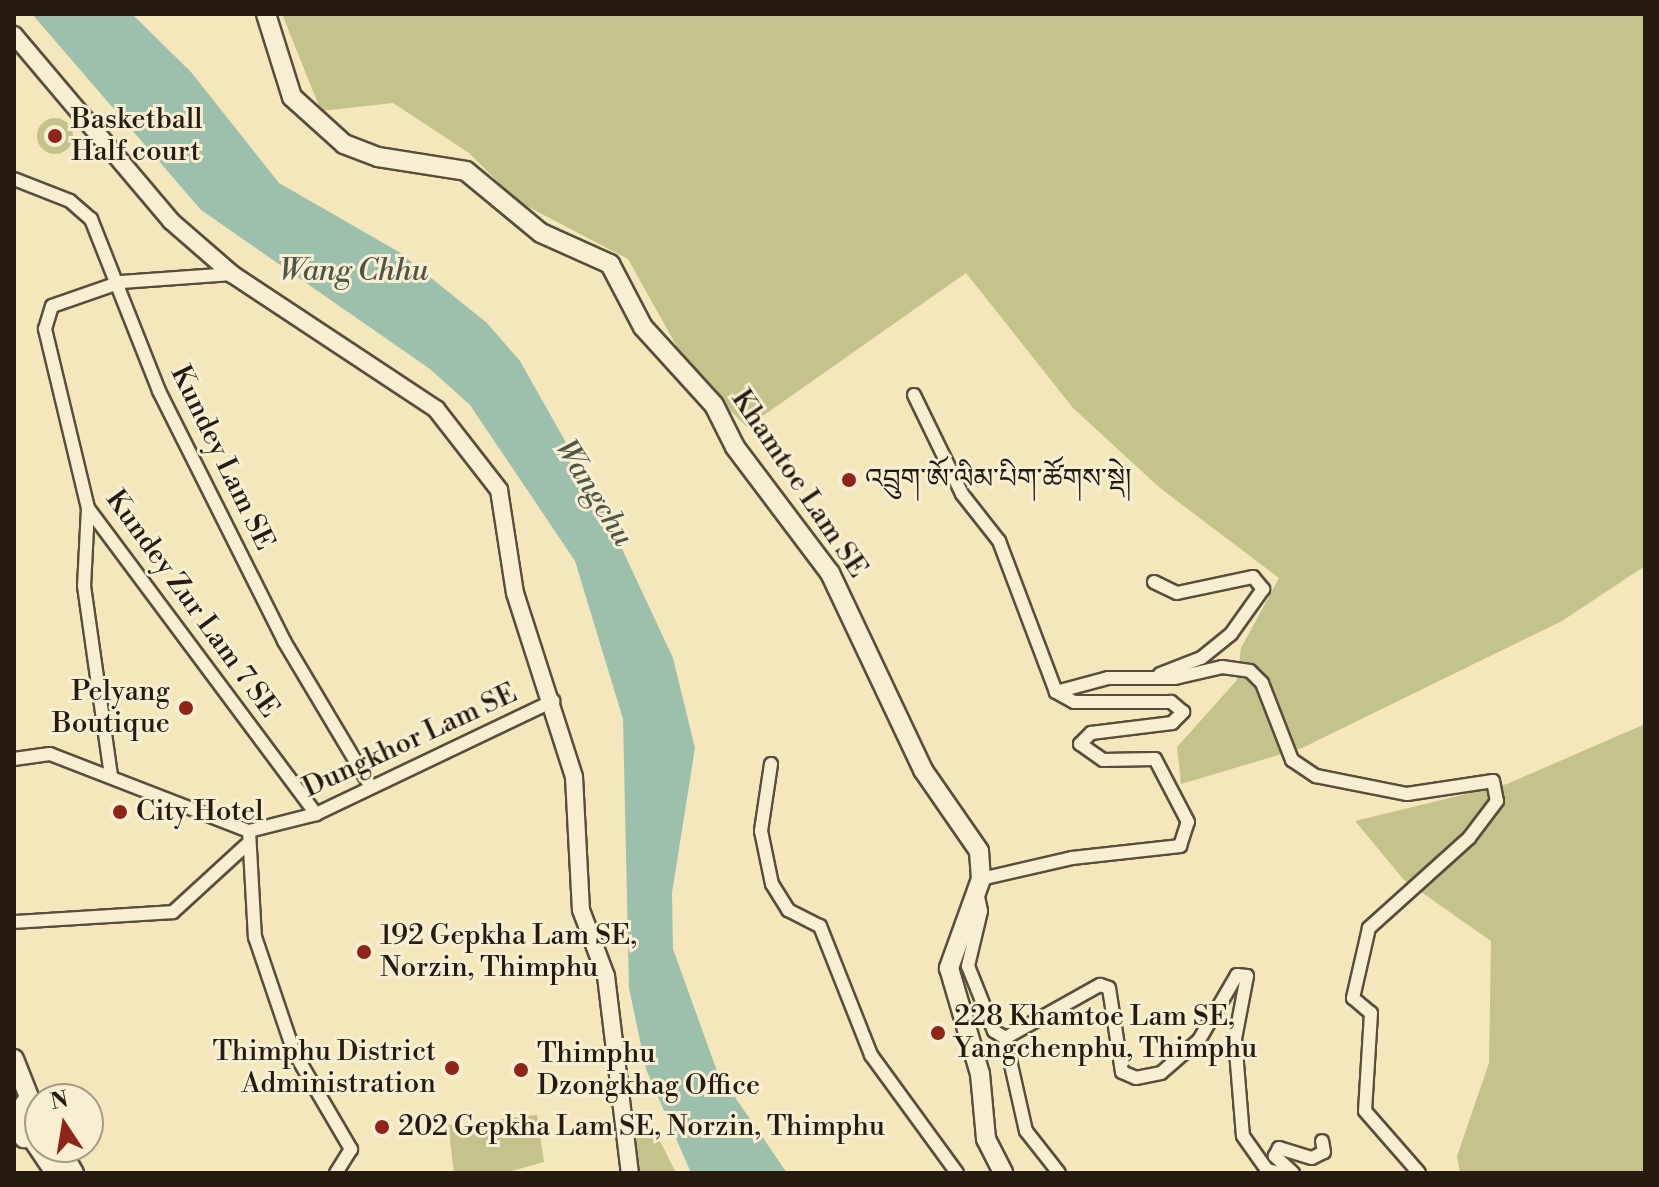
<!DOCTYPE html>
<meta charset="utf-8">
<style>
body{margin:0}
#map{position:relative;width:1659px;height:1187px;overflow:hidden;background:#f5e7bc;font-family:"Libre Bodoni","Noto Serif Tibetan",serif}
div>[style]{position:absolute}
[style*='--x']{left:calc(var(--x)*1px);top:calc(var(--y)*1px);width:calc(var(--w)*1px);rotate:calc(var(--a)*1deg)}
.green>*{inset:0;background:#c4c38b}
.round{border-radius:50%}
.water>*{inset:0;background:#9dc0ac}
.roads{filter:drop-shadow(2px 0 #594e3c) drop-shadow(-2px 0 #594e3c) drop-shadow(0 2px #594e3c) drop-shadow(0 -2px #594e3c)}
.minor>*{height:12px;margin:-6px;padding:0 6px;transform-origin:6px;border-radius:6px;background:#f8efd3}
.tertiary>*{height:16px;margin:-8px;padding:0 8px;transform-origin:8px;border-radius:8px;background:#f8efd3}
.secondary>*{height:18px;margin:-9px;padding:0 9px;transform-origin:9px;border-radius:9px;background:#f8efd3}
.dots>*{width:22px;height:22px;translate:-50% -50%;box-sizing:border-box;border:4px solid #f8efd3;border-radius:50%}
span{translate:-50% -50%;white-space:nowrap;text-align:center;line-height:1.15;-webkit-text-stroke:6px #f8efd3;paint-order:stroke}
.poi-label{font-size:28px;color:#251b11}
.left{translate:0 -50%;text-align:left}
.right{translate:-100% -50%;text-align:right}
.street-label{font-size:28px;color:#251b11}
.water-label{font-size:30px;color:#4f5547;font-style:italic}
.frame{position:absolute;inset:0;border:16px solid #251b11;pointer-events:none}
.north{position:absolute;left:24px;top:1083px;width:80px;height:80px;box-sizing:border-box;background:#f8efd3;border:2px solid #a49a85;border-radius:50%;rotate:348deg;font-size:22px;font-weight:700;line-height:32px;text-align:center;color:#251b11}
.north::after{content:'';display:block;margin:auto;width:28px;height:36px;background:#8f2418;clip-path:polygon(50% 0,100% 100%,50% 72%,0 100%)}
</style>
<div id="map">
<div class="green">
<i style="clip-path:polygon(282px 14px,1645px 14px,1645px 566px,1562px 621px,1302px 748px,1181px 784px,1177px 747px,1237px 680px,1241px 648px,1279px 578px,1160px 488px,1073px 408px,966px 273px,747px 427px,691px 372px,628px 259px,517px 201px,469px 153px,393px 103px,321px 111px)"></i>
<i class="round" style="left:37px;top:118px;width:36px;height:36px"></i>
<i style="clip-path:polygon(1645px 724px,1645px 1173px,1460px 1173px,1457px 1156px,1489px 1063px,1491px 941px,1404px 880px,1355px 821px,1507px 784px)"></i>
<i style="clip-path:polygon(537px 1115px,544px 1162px,504px 1173px,454px 1173px,448px 1125px)"></i>
<i style="clip-path:polygon(628px 1122px,653px 1127px,676px 1173px,637px 1173px)"></i>
</div>
<div class="water">
<i style="clip-path:polygon(32px 14px,132px 14px,191px 72px,279px 183px,399px 252px,487px 323px,520px 361px,603px 508px,673px 658px,695px 748px,672px 893px,673px 949px,717px 1071px,787px 1173px,691px 1173px,646px 1069px,629px 988px,623px 719px,575px 561px,470px 405px,430px 369px,201px 210px)"></i>
</div>
<div class="roads">
<div class="minor">
<i style="--x:14;--y:179;--w:60;--a:21.4"></i>
<i style="--x:70;--y:201;--w:28;--a:41"></i>
<i style="--x:91;--y:219;--w:185;--a:68.4"></i>
<i style="--x:159;--y:391;--w:280;--a:63.4"></i>
<i style="--x:284;--y:641;--w:168;--a:59.2"></i>
<i style="--x:232;--y:274;--w:111;--a:175.9"></i>
<i style="--x:121;--y:282;--w:73;--a:160.8"></i>
<i style="--x:52;--y:306;--w:24;--a:107"></i>
<i style="--x:45;--y:329;--w:184;--a:76.5"></i>
<i style="--x:88;--y:508;--w:382;--a:53.3"></i>
<i style="--x:914;--y:395;--w:110;--a:64.1"></i>
<i style="--x:962;--y:494;--w:60;--a:51.8"></i>
<i style="--x:999;--y:541;--w:161;--a:69.3"></i>
<i style="--x:88;--y:508;--w:78;--a:92.9"></i>
<i style="--x:84;--y:586;--w:192;--a:81.9"></i>
<i style="--x:1154;--y:582;--w:25;--a:26"></i>
<i style="--x:1177;--y:593;--w:78;--a:-11.9"></i>
<i style="--x:1253;--y:577;--w:16;--a:50"></i>
<i style="--x:1263;--y:589;--w:55;--a:125.4"></i>
<i style="--x:1231;--y:634;--w:38;--a:141"></i>
<i style="--x:1201;--y:658;--w:44;--a:158.7"></i>
<i style="--x:14;--y:759;--w:36;--a:-8"></i>
<i style="--x:50;--y:754;--w:213;--a:21.2"></i>
<i style="--x:249;--y:831;--w:69;--a:-14.2"></i>
<i style="--x:316;--y:814;--w:263;--a:-25.5"></i>
<i style="--x:771;--y:764;--w:68;--a:98.5"></i>
<i style="--x:761;--y:831;--w:54;--a:78.3"></i>
<i style="--x:772;--y:884;--w:31;--a:58"></i>
<i style="--x:788;--y:910;--w:36;--a:27"></i>
<i style="--x:820;--y:926;--w:139;--a:68.4"></i>
<i style="--x:871;--y:1055;--w:146;--a:53.9"></i>
<i style="--x:249;--y:831;--w:106;--a:86.8"></i>
<i style="--x:255;--y:937;--w:121;--a:71.3"></i>
<i style="--x:294;--y:1052;--w:113;--a:59.6"></i>
<i style="--x:351;--y:1149;--w:28;--a:122"></i>
<i style="--x:981;--y:879;--w:93;--a:-13"></i>
<i style="--x:1072;--y:858;--w:109;--a:-6.3"></i>
<i style="--x:1180;--y:846;--w:25;--a:-72"></i>
<i style="--x:1188;--y:822;--w:71;--a:-117.6"></i>
<i style="--x:1155;--y:759;--w:52;--a:178.9"></i>
<i style="--x:1103;--y:760;--w:28;--a:-145"></i>
<i style="--x:1080;--y:744;--w:16;--a:-45"></i>
<i style="--x:1091;--y:733;--w:82;--a:-7"></i>
<i style="--x:1172;--y:723;--w:16;--a:-45"></i>
<i style="--x:1183;--y:712;--w:16;--a:-140"></i>
<i style="--x:1171;--y:702;--w:97;--a:180"></i>
<i style="--x:1074;--y:702;--w:21;--a:-151"></i>
<i style="--x:1056;--y:692;--w:54;--a:-15.1"></i>
<i style="--x:1108;--y:678;--w:67;--a:0"></i>
<i style="--x:1175;--y:678;--w:48;--a:-13.2"></i>
<i style="--x:1222;--y:667;--w:28;--a:8"></i>
<i style="--x:1250;--y:671;--w:17;--a:45"></i>
<i style="--x:1262;--y:683;--w:83;--a:68.7"></i>
<i style="--x:1292;--y:760;--w:29;--a:34"></i>
<i style="--x:1316;--y:776;--w:93;--a:11.2"></i>
<i style="--x:1407;--y:794;--w:87;--a:-8.6"></i>
<i style="--x:1493;--y:781;--w:20;--a:79"></i>
<i style="--x:1497;--y:801;--w:46;--a:127.1"></i>
<i style="--x:1469;--y:838;--w:135;--a:138"></i>
<i style="--x:1369;--y:928;--w:72;--a:102.9"></i>
<i style="--x:1353;--y:998;--w:23;--a:40"></i>
<i style="--x:1371;--y:1013;--w:98;--a:93.5"></i>
<i style="--x:1365;--y:1111;--w:82;--a:48.9"></i>
<i style="--x:977;--y:892;--w:19;--a:78"></i>
<i style="--x:981;--y:911;--w:57;--a:103.3"></i>
<i style="--x:968;--y:966;--w:70;--a:68.2"></i>
<i style="--x:994;--y:1031;--w:13;--a:32"></i>
<i style="--x:14;--y:922;--w:159;--a:-3.6"></i>
<i style="--x:173;--y:912;--w:99;--a:-42.5"></i>
<i style="--x:1005;--y:1038;--w:109;--a:-29.2"></i>
<i style="--x:1100;--y:985;--w:9;--a:18"></i>
<i style="--x:1109;--y:988;--w:85;--a:81.2"></i>
<i style="--x:1122;--y:1072;--w:15;--a:23"></i>
<i style="--x:1136;--y:1078;--w:25;--a:-11"></i>
<i style="--x:1161;--y:1073;--w:50;--a:-41"></i>
<i style="--x:1199;--y:1040;--w:75;--a:-59.7"></i>
<i style="--x:1237;--y:975;--w:10;--a:6"></i>
<i style="--x:1247;--y:976;--w:64;--a:100.8"></i>
<i style="--x:1235;--y:1039;--w:97;--a:85.3"></i>
<i style="--x:1243;--y:1136;--w:42;--a:54.8"></i>
<i style="--x:1267;--y:1170;--w:12;--a:14"></i>
<i style="--x:1005;--y:1038;--w:95;--a:77.3"></i>
<i style="--x:1026;--y:1131;--w:53;--a:51.8"></i>
<i style="--x:1293;--y:1173;--w:25;--a:-137"></i>
<i style="--x:1275;--y:1156;--w:9;--a:-63"></i>
<i style="--x:1279;--y:1148;--w:34;--a:17"></i>
<i style="--x:1312;--y:1158;--w:13;--a:-27"></i>
<i style="--x:1324;--y:1152;--w:11;--a:-100"></i>
</div>
<div class="tertiary">
<i style="--x:14;--y:35;--w:243;--a:49.8"></i>
<i style="--x:171;--y:221;--w:81;--a:41"></i>
<i style="--x:232;--y:274;--w:245;--a:33.5"></i>
<i style="--x:436;--y:409;--w:103;--a:52.1"></i>
<i style="--x:499;--y:490;--w:104;--a:81.2"></i>
<i style="--x:515;--y:593;--w:193;--a:72.2"></i>
<i style="--x:574;--y:777;--w:133;--a:87"></i>
<i style="--x:581;--y:910;--w:71;--a:69.3"></i>
<i style="--x:606;--y:976;--w:198;--a:83.1"></i>
</div>
<div class="secondary">
<i style="--x:266;--y:14;--w:87;--a:72.6"></i>
<i style="--x:292;--y:97;--w:70;--a:42.1"></i>
<i style="--x:344;--y:144;--w:36;--a:21"></i>
<i style="--x:378;--y:157;--w:89;--a:9"></i>
<i style="--x:466;--y:171;--w:97;--a:39.6"></i>
<i style="--x:541;--y:233;--w:76;--a:24.2"></i>
<i style="--x:610;--y:264;--w:71;--a:62.4"></i>
<i style="--x:643;--y:327;--w:105;--a:47.7"></i>
<i style="--x:714;--y:405;--w:47;--a:63.4"></i>
<i style="--x:735;--y:447;--w:158;--a:53"></i>
<i style="--x:830;--y:573;--w:218;--a:64.7"></i>
<i style="--x:923;--y:770;--w:98;--a:55.3"></i>
<i style="--x:979;--y:851;--w:28;--a:86"></i>
<i style="--x:981;--y:879;--w:95;--a:109.8"></i>
<i style="--x:949;--y:968;--w:110;--a:73.7"></i>
<i style="--x:980;--y:1074;--w:65;--a:84.7"></i>
<i style="--x:986;--y:1139;--w:38;--a:63"></i>
<i style="--x:14;--y:1059;--w:46;--a:68.4"></i>
<i style="--x:40;--y:1103;--w:15;--a:180"></i>
<i style="--x:25;--y:1103;--w:22;--a:120"></i>
<i style="--x:14;--y:1122;--w:19;--a:58"></i>
<i style="--x:24;--y:1138;--w:16;--a:4"></i>
<i style="--x:33;--y:1140;--w:40;--a:56"></i>
<i style="--x:59;--y:1147;--w:30;--a:60"></i>
</div>
</div>
<div class="dots">
<i style="left:55px;top:136px;background:#8f2418"></i>
<i style="left:849px;top:480px;background:#8f2418"></i>
<i style="left:186px;top:708px;background:#8f2418"></i>
<i style="left:120px;top:812px;background:#8f2418"></i>
<i style="left:364px;top:952px;background:#8f2418"></i>
<i style="left:938px;top:1033px;background:#8f2418"></i>
<i style="left:452px;top:1068px;background:#8f2418"></i>
<i style="left:521px;top:1070px;background:#8f2418"></i>
<i style="left:382px;top:1127px;background:#8f2418"></i>
</div>
<div class="poi-label">
<span class="left" style="left:71px;top:136px">Basketball<br>Half court</span>
<span class="left" style="left:865px;top:480px">འབྲུག་ཨོ་ལིམ་པིག་ཚོགས་སྡེ།</span>
<span class="right" style="left:170px;top:708px">Pelyang<br>Boutique</span>
<span class="left" style="left:136px;top:812px">City Hotel</span>
<span class="left" style="left:380px;top:952px">192 Gepkha Lam SE,<br>Norzin, Thimphu</span>
<span class="left" style="left:954px;top:1033px">228 Khamtoe Lam SE,<br>Yangchenphu, Thimphu</span>
<span class="right" style="left:436px;top:1068px">Thimphu District<br>Administration</span>
<span class="left" style="left:537px;top:1070px">Thimphu<br>Dzongkhag Office</span>
<span class="left" style="left:398px;top:1127px">202 Gepkha Lam SE, Norzin, Thimphu</span>
</div>
<div class="street-label">
<span style="left:222px;top:458px;rotate:64deg">Kundey Lam SE</span>
<span style="left:799px;top:484px;rotate:56deg">Khamtoe Lam SE</span>
<span style="left:192px;top:604px;rotate:54deg">Kundey Zur Lam 7 SE</span>
<span style="left:410px;top:741px;rotate:-25deg">Dungkhor Lam SE</span>
</div>
<div class="water-label">
<span style="left:354px;top:271px">Wang Chhu</span>
<span style="left:594px;top:493px;rotate:58deg">Wangchu</span>
</div>
<div class="frame"></div>
<div class="north">N</div>
</div>
